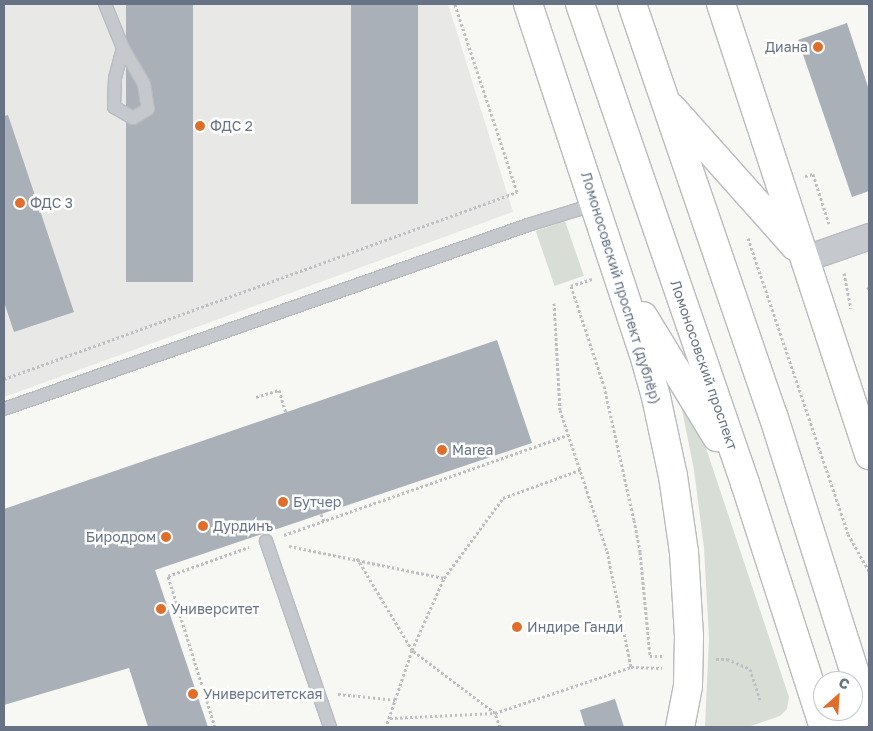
<!DOCTYPE html>
<meta charset="utf-8">
<style>
body{margin:0}
#map{position:relative;width:873px;height:731px;overflow:hidden;background:#f7f7f4;font-family:"Golos Text",sans-serif}
div>[style]{position:absolute}
[style*='--x']{left:calc(var(--x)*1px);top:calc(var(--y)*1px);width:calc(var(--w)*1px);rotate:calc(var(--a)*1deg)}
.built>*{inset:0;background:#e8e8e7}
.green>*{inset:0;background:#d8ded5;transform-origin:0 0}
.building>*{inset:0;background:#a9b0b7;transform-origin:0 0}
.path>*{height:3px;margin-top:-1.5px;transform-origin:0;background:repeating-linear-gradient(90deg,#bfc0c3 0 2.5px,transparent 0 5px)}
.roads{filter:drop-shadow(1px 0 #b8bbc0) drop-shadow(-1px 0 #b8bbc0) drop-shadow(0 1px #b8bbc0) drop-shadow(0 -1px #b8bbc0)}
.lane>*{height:12px;margin:-6px;padding:0 6px;transform-origin:6px;border-radius:6px;background:#c5c8cc}
.street>*{height:25px;margin:-12.5px;padding:0 12.5px;transform-origin:12.5px;border-radius:12.5px;background:#c5c8cc}
.secondary>*{height:28px;margin:-14px;padding:0 14px;transform-origin:14px;border-radius:14px;background:#fff}
.primary>*{height:28px;margin:-14px;padding:0 14px;transform-origin:14px;border-radius:14px;background:#fff}
.dots>*{width:14px;height:14px;translate:-50% -50%;box-sizing:border-box;border:2px solid #fff;border-radius:50%}
span{translate:-50% -50%;white-space:nowrap;text-align:center;line-height:1.15;-webkit-text-stroke:5px #fff;paint-order:stroke}
.poi-label{font-size:14px;color:#677385}
.right{translate:-100% -50%;text-align:right}
.left{translate:0 -50%;text-align:left}
.street-label{font-size:14px;color:#677385}
.frame{position:absolute;inset:0;border:5px solid #677385;pointer-events:none}
.north{position:absolute;left:813px;top:671px;width:50px;height:50px;box-sizing:border-box;background:#fff;border:1px solid #c2c7ce;border-radius:50%;rotate:26deg;font-size:14px;font-weight:700;line-height:20px;text-align:center;color:#677385}
.north::after{content:'';display:block;margin:auto;width:18px;height:22px;background:#e06e2b;clip-path:polygon(50% 0,100% 100%,50% 72%,0 100%)}
</style>
<div id="map">
<div class="built">
<i style="clip-path:polygon(4px 4px,448px 4px,513px 212px,4px 397px)"></i>
</div>
<div class="green">
<i style="left:565px;top:221px;width:58px;height:31px;rotate:71deg"></i>
<i style="clip-path:polygon(678px 390px,690px 400px,789px 697px,787px 709px,780px 716px,748px 727px,705px 727px,709px 638px,704px 548px,694px 470px)"></i>
</div>
<div class="building">
<i style="left:126px;top:4px;width:67px;height:278px"></i>
<i style="left:351px;top:4px;width:67px;height:200px"></i>
<i style="clip-path:polygon(847px 23px,869px 90px,869px 191px,852px 197px,798px 40px)"></i>
<i style="clip-path:polygon(8px 115px,74px 312px,14px 332px,4px 302px,4px 116px)"></i>
<i style="clip-path:polygon(497px 340px,532px 443px,155px 570px,208px 727px,148px 727px,129px 668px,4px 705px,4px 509px)"></i>
<i style="clip-path:polygon(615px 699px,624px 727px,585px 727px,580px 710px)"></i>
</div>
<div class="path">
<i style="--x:805;--y:176;--w:8;--a:-14"></i>
<i style="--x:813;--y:174;--w:52;--a:72.3"></i>
<i style="--x:748;--y:238;--w:312;--a:71.3"></i>
<i style="--x:848;--y:534;--w:43;--a:60.4"></i>
<i style="--x:844;--y:273;--w:36;--a:79"></i>
<i style="--x:592;--y:279;--w:22;--a:162"></i>
<i style="--x:571;--y:286;--w:105;--a:71.7"></i>
<i style="--x:604;--y:386;--w:137;--a:77.4"></i>
<i style="--x:634;--y:520;--w:33;--a:79"></i>
<i style="--x:640;--y:552;--w:104;--a:84.5"></i>
<i style="--x:650;--y:656;--w:12;--a:0"></i>
<i style="--x:867;--y:289;--w:2;--a:-27"></i>
<i style="--x:554;--y:303;--w:107;--a:86.8"></i>
<i style="--x:560;--y:410;--w:149;--a:71.6"></i>
<i style="--x:607;--y:551;--w:118;--a:78.3"></i>
<i style="--x:4;--y:379;--w:546;--a:-20.03"></i>
<i style="--x:517;--y:192;--w:198;--a:-108.3"></i>
<i style="--x:256;--y:397;--w:24;--a:-17"></i>
<i style="--x:279;--y:390;--w:24;--a:73"></i>
<i style="--x:321;--y:514;--w:8;--a:67"></i>
<i style="--x:284;--y:535;--w:301;--a:-19.4"></i>
<i style="--x:289;--y:546;--w:158;--a:11.7"></i>
<i style="--x:357;--y:558;--w:107;--a:59.1"></i>
<i style="--x:412;--y:650;--w:81;--a:108.7"></i>
<i style="--x:716;--y:659;--w:11;--a:0"></i>
<i style="--x:727;--y:659;--w:25;--a:23"></i>
<i style="--x:750;--y:669;--w:32;--a:72"></i>
<i style="--x:338;--y:694;--w:59;--a:5.8"></i>
<i style="--x:495;--y:713;--w:104;--a:-142.8"></i>
<i style="--x:412;--y:650;--w:79;--a:-66"></i>
<i style="--x:444;--y:578;--w:99;--a:-53.6"></i>
<i style="--x:503;--y:498;--w:82;--a:-20"></i>
<i style="--x:390;--y:718;--w:105;--a:-2.7"></i>
<i style="--x:215;--y:727;--w:158;--a:-107.3"></i>
<i style="--x:168;--y:576;--w:86;--a:-19.7"></i>
<i style="--x:500;--y:727;--w:15;--a:-110"></i>
<i style="--x:495;--y:713;--w:144;--a:-18.7"></i>
<i style="--x:631;--y:667;--w:31;--a:2"></i>
</div>
<div class="roads">
<div class="lane">
<i style="--x:105;--y:4;--w:48;--a:67.8"></i>
<i style="--x:123;--y:48;--w:42;--a:59.7"></i>
<i style="--x:144;--y:84;--w:25;--a:81"></i>
<i style="--x:148;--y:109;--w:17;--a:149"></i>
<i style="--x:133;--y:118;--w:22;--a:-150"></i>
<i style="--x:114;--y:107;--w:29;--a:-88"></i>
<i style="--x:115;--y:78;--w:31;--a:-75"></i>
<i style="--x:4;--y:409;--w:555;--a:-19.35"></i>
<i style="--x:528;--y:225;--w:71;--a:-17.2"></i>
<i style="--x:266;--y:541;--w:197;--a:71"></i>
</div>
<div class="street">
<i style="--x:806;--y:258;--w:67;--a:-19.2"></i>
</div>
<div class="secondary">
<i style="--x:528;--y:4;--w:366;--a:71.7"></i>
<i style="--x:643;--y:351;--w:48;--a:74.2"></i>
<i style="--x:656;--y:397;--w:81;--a:77.9"></i>
<i style="--x:673;--y:476;--w:77;--a:81.8"></i>
<i style="--x:684;--y:552;--w:85;--a:86.6"></i>
<i style="--x:689;--y:637;--w:49;--a:91.2"></i>
<i style="--x:688;--y:686;--w:42;--a:101"></i>
<i style="--x:580;--y:4;--w:507;--a:70.99"></i>
<i style="--x:745;--y:483;--w:256;--a:72.1"></i>
<i style="--x:632;--y:4;--w:435;--a:71.1"></i>
<i style="--x:773;--y:415;--w:318;--a:72.4"></i>
<i style="--x:721;--y:4;--w:475;--a:71.8"></i>
<i style="--x:672;--y:108;--w:185;--a:48.3"></i>
<i style="--x:643;--y:316;--w:142;--a:58.6"></i>
</div>
<div class="primary">
<i style="--x:827;--y:727;--w:43;--a:-12.1"></i>
</div>
</div>
<div class="dots">
<i style="left:818px;top:47px;background:#e06e2b"></i>
<i style="left:200px;top:126px;background:#e06e2b"></i>
<i style="left:20px;top:203px;background:#e06e2b"></i>
<i style="left:442px;top:450px;background:#e06e2b"></i>
<i style="left:283px;top:502px;background:#e06e2b"></i>
<i style="left:203px;top:526px;background:#e06e2b"></i>
<i style="left:166px;top:537px;background:#e06e2b"></i>
<i style="left:161px;top:609px;background:#e06e2b"></i>
<i style="left:517px;top:627px;background:#e06e2b"></i>
<i style="left:193px;top:694px;background:#e06e2b"></i>
</div>
<div class="poi-label">
<span class="right" style="left:808px;top:47px">Диана</span>
<span class="left" style="left:210px;top:126px">ФДС 2</span>
<span class="left" style="left:30px;top:203px">ФДС 3</span>
<span class="left" style="left:452px;top:450px">Marea</span>
<span class="left" style="left:293px;top:502px">Бутчер</span>
<span class="left" style="left:213px;top:526px">Дурдинъ</span>
<span class="right" style="left:156px;top:537px">Биродром</span>
<span class="left" style="left:171px;top:609px">Университет</span>
<span class="left" style="left:527px;top:627px">Индире Ганди</span>
<span class="left" style="left:203px;top:694px">Университетская</span>
</div>
<div class="street-label">
<span style="left:621px;top:288px;rotate:73deg">Ломоносовский проспект (дублёр)</span>
<span style="left:704px;top:365px;rotate:71deg">Ломоносовский проспект</span>
</div>
<div class="frame"></div>
<div class="north">С</div>
</div>
